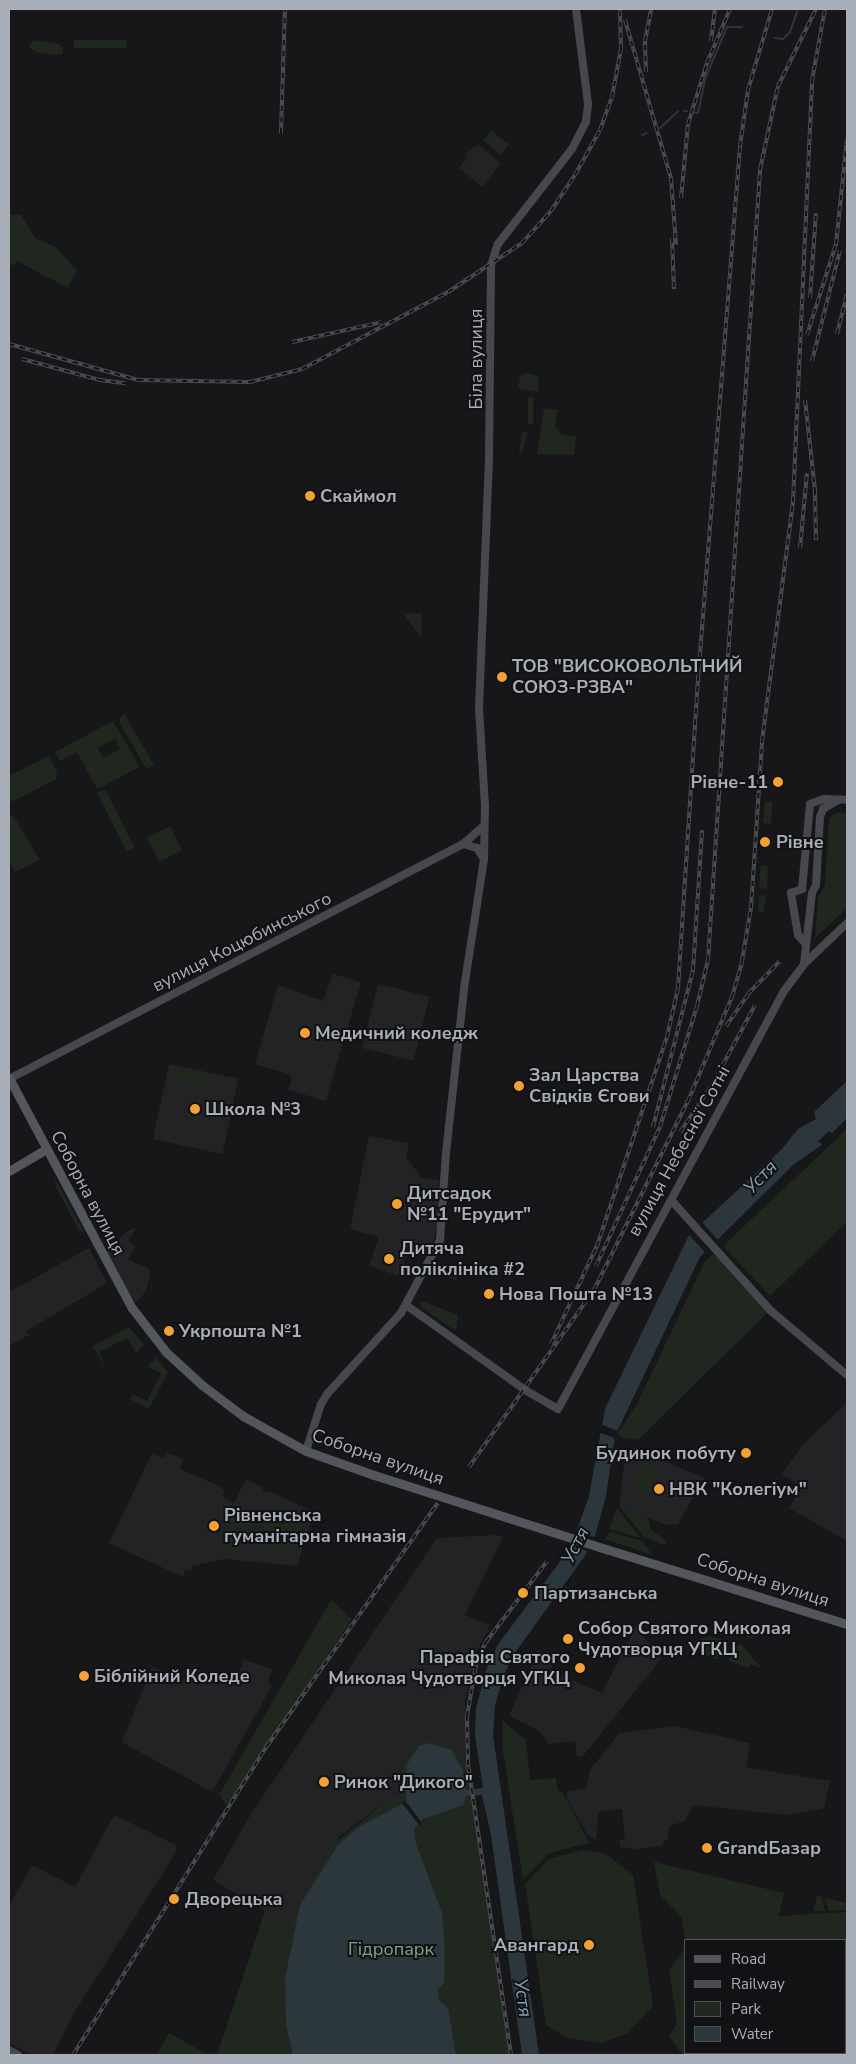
<!DOCTYPE html>
<meta charset="utf-8">
<style>
body{margin:0}
#map{position:relative;width:856px;height:2064px;overflow:hidden;background:#171719;font-family:"Nunito Sans",sans-serif}
div>[style]{position:absolute}
[style*='--x']{left:calc(var(--x)*1px);top:calc(var(--y)*1px);width:calc(var(--w)*1px);rotate:calc(var(--a)*1deg)}
.built>*{inset:0;background:#232326;transform-origin:0 0}
.green>*{inset:0;background:#1f271f;transform-origin:0 0}
.water>*{inset:0;background:#2c373d}
.pier>*{inset:0;background:#171719;transform-origin:0 0}
.stream>*{height:2px;margin:-1px;padding:0 1px;transform-origin:1px;border-radius:1px;background:#2c373d}
.secondary>*{height:8px;margin:-4px;padding:0 4px;transform-origin:4px;border-radius:4px;background:#46484e}
.primary>*{height:9px;margin:-4.5px;padding:0 4.5px;transform-origin:4.5px;border-radius:4.5px;background:#54565d}
.rail>*{height:4px;margin-top:-2px;transform-origin:0;background:repeating-linear-gradient(90deg,#121214 0 5.5px,#4b4d53 0 11px);box-sizing:border-box;border-block:1px solid #4b4d53}
.primary-bridge>*{height:9px;margin:-4.5px;padding:0 4.5px;transform-origin:4.5px;border-radius:4.5px;background:#54565d}
.dots>*{width:14px;height:14px;translate:-50% -50%;box-sizing:border-box;border:2px solid #121214;border-radius:50%}
span{translate:-50% -50%;white-space:nowrap;text-align:center;line-height:1.15;-webkit-text-stroke:4px #121214;paint-order:stroke}
.street-label{font-size:18px;color:#a9afb9}
.poi-label{font-size:18px;color:#a9afb9;font-weight:700}
.left{translate:0 -50%;text-align:left}
.right{translate:-100% -50%;text-align:right}
.park-label{font-size:18px;color:#81a480}
.water-label{font-size:19px;color:#80a0b4;font-style:italic}
.frame{position:absolute;inset:0;border:10px solid #a9afb9;pointer-events:none}
.legend{position:absolute;left:684px;top:1939px;width:162px;height:115px;box-sizing:border-box;background:#121214;border:1px solid #4e5156;margin:0;padding:6px 9px;list-style:none;font-size:15px;color:#a9afb9}
.legend li{display:flex;align-items:center;gap:10px;height:25px}
.legend b{width:25px;border:1px solid #4e5156}
</style>
<div id="map">
<div class="built">
<i style="clip-path:polygon(478px 144px,501px 163px,482px 187px,459px 168px,467px 158px,464px 155px)"></i>
<i style="clip-path:polygon(333px 974px,361px 982px,326px 1101px,288px 1090px,292px 1078px,288px 1074px,255px 1064px,278px 985px,323px 1001px)"></i>
<i style="left:378px;top:984px;width:53px;height:66px;rotate:14deg"></i>
<i style="left:169px;top:1064px;width:71px;height:77px;rotate:12deg"></i>
<i style="clip-path:polygon(369px 1136px,409px 1143px,406px 1157px,422px 1178px,439px 1180px,437px 1228px,430px 1253px,408px 1252px,399px 1276px,369px 1266px,379px 1237px,350px 1229px)"></i>
<i style="clip-path:polygon(132px 1228px,136px 1229px,128px 1241px,136px 1246px,128px 1259px,151px 1270px,146px 1291px,136px 1303px,103px 1251px)"></i>
<i style="clip-path:polygon(89px 1248px,107px 1283px,26px 1331px,29px 1335px,10px 1345px,9px 1292px)"></i>
<i style="clip-path:polygon(439px 1268px,458px 1275px,456px 1280px,437px 1274px)"></i>
<i style="clip-path:polygon(847px 1402px,847px 1541px,789px 1508px,802px 1487px,782px 1474px,802px 1446px)"></i>
<i style="clip-path:polygon(632px 1447px,704px 1478px,678px 1524px,666px 1525px,619px 1506px,626px 1448px)"></i>
<i style="clip-path:polygon(152px 1453px,164px 1458px,167px 1453px,184px 1459px,180px 1469px,217px 1485px,225px 1491px,223px 1496px,234px 1503px,246px 1479px,262px 1487px,264px 1493px,269px 1491px,314px 1512px,297px 1566px,225px 1559px,192px 1566px,191px 1571px,185px 1570px,183px 1577px,109px 1543px)"></i>
<i style="clip-path:polygon(495px 1535px,503px 1537px,465px 1615px,490px 1625px,475px 1655px,465px 1701px,465px 1763px,452px 1746px,413px 1741px,405px 1754px,398px 1782px,402px 1798px,391px 1798px,339px 1837px,298px 1903px,290px 1926px,213px 1880px,251px 1814px,437px 1538px)"></i>
<i style="clip-path:polygon(636px 1626px,661px 1659px,583px 1756px,577px 1756px,575px 1741px,548px 1744px,539px 1731px,512px 1717px,510px 1714px,538px 1650px,556px 1659px,550px 1671px,602px 1693px)"></i>
<i style="clip-path:polygon(244px 1660px,272px 1669px,268px 1681px,272px 1686px,212px 1792px,122px 1742px,152px 1667px,169px 1674px,167px 1680px,182px 1684px,189px 1666px,236px 1682px)"></i>
<i style="clip-path:polygon(674px 1726px,750px 1743px,746px 1767px,830px 1781px,824px 1808px,786px 1815px,693px 1805px,685px 1821px,669px 1826px,668px 1838px,661px 1846px,637px 1849px,620px 1847px,620px 1840px,625px 1838px,622px 1809px,598px 1812px,596px 1840px,587px 1834px,567px 1799px,566px 1792px,586px 1788px,590px 1770px,619px 1733px)"></i>
<i style="clip-path:polygon(114px 1815px,176px 1845px,177px 1851px,74px 2013px,53px 2055px,32px 2055px,9px 2043px,9px 1906px,32px 1865px,75px 1887px)"></i>
</div>
<div class="green">
<i style="clip-path:polygon(33px 40px,59px 44px,63px 47px,63px 53px,60px 55px,36px 52px,29px 47px)"></i>
<i style="left:74px;top:40px;width:53px;height:8px"></i>
<i style="left:491px;top:130px;width:23px;height:13px;rotate:38deg"></i>
<i style="clip-path:polygon(9px 215px,21px 215px,35px 238px,54px 246px,77px 270px,68px 288px,17px 261px,14px 266px,9px 262px)"></i>
<i style="clip-path:polygon(526px 373px,539px 376px,538px 392px,518px 389px,520px 376px)"></i>
<i style="left:528px;top:397px;width:5px;height:27px"></i>
<i style="clip-path:polygon(544px 408px,558px 410px,555px 426px,562px 435px,576px 437px,574px 455px,537px 454px)"></i>
<i style="clip-path:polygon(522px 432px,528px 433px,522px 453px,519px 452px)"></i>
<i style="clip-path:polygon(403px 613px,422px 614px,421px 638px)"></i>
<i style="clip-path:polygon(125px 714px,126px 717px,154px 765px,146px 769px,120px 723px,120px 718px)"></i>
<i style="clip-path:polygon(evenodd,113px 721px,140px 767px,97px 789px,77px 752px,60px 761px,55px 752px,113px 721px,115px 739px,120px 749px,103px 758px,98px 748px,115px 739px)"></i>
<i style="clip-path:polygon(49px 756px,57px 773px,56px 779px,12px 802px,9px 795px,9px 776px)"></i>
<i style="left:105px;top:789px;width:65px;height:9px;rotate:63deg"></i>
<i style="clip-path:polygon(765px 801px,772px 801px,771px 824px,763px 823px)"></i>
<i style="clip-path:polygon(837px 812px,847px 813px,847px 908px,815px 938px,818px 897px,825px 885px,829px 818px)"></i>
<i style="clip-path:polygon(9px 815px,14px 817px,40px 860px,15px 872px,9px 860px)"></i>
<i style="left:170px;top:826px;width:27px;height:26px;rotate:63deg"></i>
<i style="clip-path:polygon(761px 865px,768px 866px,767px 889px,759px 888px)"></i>
<i style="clip-path:polygon(759px 895px,766px 896px,763px 913px,758px 912px)"></i>
<i style="left:171px;top:1069px;width:47px;height:11px;rotate:12deg"></i>
<i style="clip-path:polygon(847px 1129px,847px 1222px,770px 1296px,723px 1246px)"></i>
<i style="clip-path:polygon(54px 1176px,84px 1232px,79px 1231px,55px 1185px)"></i>
<i style="clip-path:polygon(716px 1251px,770px 1310px,638px 1440px,623px 1438px,617px 1434px,636px 1406px,704px 1263px)"></i>
<i style="clip-path:polygon(422px 1301px,458px 1315px,456px 1331px,419px 1306px)"></i>
<i style="clip-path:polygon(129px 1327px,144px 1345px,136px 1353px,127px 1338px,99px 1352px,106px 1369px,93px 1346px)"></i>
<i style="clip-path:polygon(156px 1358px,168px 1372px,149px 1409px,130px 1399px,133px 1394px,147px 1401px,161px 1374px,147px 1366px)"></i>
<i style="left:642px;top:1464px;width:18px;height:28px;rotate:22deg"></i>
<i style="left:273px;top:1505px;width:36px;height:42px;rotate:23deg"></i>
<i style="clip-path:polygon(619px 1506px,648px 1518px,651px 1530px,667px 1541px,664px 1545px,644px 1537px)"></i>
<i style="clip-path:polygon(617px 1508px,641px 1538px,609px 1529px)"></i>
<i style="left:235px;top:1512px;width:20px;height:36px;rotate:24deg"></i>
<i style="clip-path:polygon(610px 1532px,643px 1541px,652px 1555px,605px 1539px)"></i>
<i style="clip-path:polygon(331px 1600px,352px 1619px,229px 1803px,225px 1803px,219px 1795px)"></i>
<i style="clip-path:polygon(747px 1629px,760px 1632px,763px 1635px,747px 1638px)"></i>
<i style="clip-path:polygon(709px 1636px,724px 1640px,726px 1644px,717px 1659px,700px 1655px,701px 1646px,692px 1643px)"></i>
<i style="clip-path:polygon(742px 1644px,748px 1653px,762px 1668px,750px 1664px,749px 1668px,729px 1661px,733px 1646px)"></i>
<i style="clip-path:polygon(502px 1720px,526px 1740px,530px 1780px,556px 1778px,558px 1791px,562px 1791px,589px 1843px,550px 1853px,523px 1880px,503px 1751px)"></i>
<i style="clip-path:polygon(431px 1739px,452px 1746px,468px 1765px,511px 2055px,217px 2055px,265px 1911px,290px 1926px,298px 1903px,333px 1844px,391px 1798px,402px 1798px,398px 1782px,405px 1754px,413px 1740px)"></i>
<i style="clip-path:polygon(582px 1850px,606px 1854px,633px 1875px,653px 2006px,626px 2034px,601px 2043px,568px 2038px,546px 2025px,525px 1884px,549px 1859px)"></i>
<i style="clip-path:polygon(654px 1862px,784px 1893px,779px 1916px,847px 1912px,847px 2055px,677px 2055px,682px 2054px,669px 2036px,677px 2024px,669px 1970px,685px 1948px,685px 2053px,845px 2053px,845px 1940px,685px 1940px,681px 1916px,660px 1895px)"></i>
<i style="clip-path:polygon(817px 1896px,822px 1897px,825px 1911px,813px 1911px)"></i>
<i style="clip-path:polygon(825px 1898px,847px 1903px,847px 1910px,829px 1911px)"></i>
<i style="clip-path:polygon(169px 2033px,207px 2054px,206px 2055px,157px 2055px)"></i>
</div>
<div class="water">
<i style="clip-path:polygon(847px 1081px,847px 1118px,832px 1133px,829px 1131px,818px 1141px,822px 1144px,819px 1147px,793px 1165px,700px 1257px,615px 1436px,606px 1496px,595px 1536px,584px 1557px,517px 1650px,503px 1676px,495px 1706px,493px 1735px,539px 2055px,522px 2055px,491px 1835px,482px 1795px,466px 1796px,463px 1805px,423px 1819px,414px 1829px,416px 1844px,442px 1913px,445px 1950px,444px 1983px,438px 1989px,439px 2000px,448px 2008px,456px 2055px,293px 2055px,286px 2025px,285px 1979px,300px 1905px,338px 1845px,360px 1826px,406px 1802px,407px 1764px,419px 1746px,428px 1743px,451px 1750px,464px 1772px,466px 1790px,483px 1788px,475px 1735px,476px 1708px,488px 1664px,499px 1643px,571px 1547px,589px 1496px,605px 1409px,689px 1235px,781px 1150px,798px 1129px,816px 1119px,814px 1112px)"></i>
</div>
<div class="pier">
<i style="left:701px;top:1221px;width:27px;height:18px;rotate:48deg"></i>
<i style="left:600px;top:1424px;width:19px;height:8px;rotate:21deg"></i>
<i style="clip-path:polygon(575px 1531px,597px 1538px,590px 1552px,569px 1545px)"></i>
<i style="clip-path:polygon(405px 1800px,422px 1823px,419px 1825px,402px 1803px)"></i>
</div>
<div class="stream">
<i style="--x:775;--y:38;--w:8;--a:7"></i>
<i style="--x:783;--y:39;--w:10;--a:-45"></i>
<i style="--x:790;--y:32;--w:24;--a:-71"></i>
<i style="--x:684;--y:111;--w:3;--a:0"></i>
<i style="--x:692;--y:112;--w:6;--a:9"></i>
<i style="--x:698;--y:113;--w:35;--a:-78"></i>
<i style="--x:705;--y:79;--w:56;--a:-67.1"></i>
<i style="--x:727;--y:27;--w:15;--a:0"></i>
<i style="--x:660;--y:128;--w:25;--a:-43"></i>
<i style="--x:642;--y:135;--w:5;--a:-22"></i>
</div>
<div class="secondary">
<i style="--x:463;--y:844;--w:15;--a:16"></i>
<i style="--x:477;--y:848;--w:13;--a:58"></i>
<i style="--x:804;--y:942;--w:9;--a:-131"></i>
<i style="--x:798;--y:935;--w:43;--a:-99.5"></i>
<i style="--x:791;--y:893;--w:12;--a:-20"></i>
<i style="--x:802;--y:889;--w:85;--a:-84.6"></i>
<i style="--x:810;--y:804;--w:15;--a:-20"></i>
<i style="--x:824;--y:799;--w:23;--a:2"></i>
<i style="--x:804;--y:964;--w:71;--a:-83.6"></i>
<i style="--x:812;--y:893;--w:9;--a:-63"></i>
<i style="--x:816;--y:885;--w:68;--a:-86.6"></i>
<i style="--x:820;--y:817;--w:9;--a:-69"></i>
<i style="--x:823;--y:809;--w:17;--a:-31"></i>
<i style="--x:9;--y:1079;--w:511;--a:-27.37"></i>
<i style="--x:463;--y:844;--w:28;--a:-41"></i>
<i style="--x:672;--y:1201;--w:147;--a:48"></i>
<i style="--x:770;--y:1310;--w:101;--a:40.2"></i>
<i style="--x:406;--y:1305;--w:146;--a:35.5"></i>
<i style="--x:525;--y:1390;--w:38;--a:30"></i>
<i style="--x:558;--y:1409;--w:475;--a:-61.6"></i>
<i style="--x:784;--y:991;--w:34;--a:-53"></i>
<i style="--x:804;--y:964;--w:59;--a:-43.6"></i>
<i style="--x:306;--y:1451;--w:49;--a:-72.3"></i>
<i style="--x:321;--y:1404;--w:13;--a:-58"></i>
<i style="--x:328;--y:1393;--w:108;--a:-47.6"></i>
<i style="--x:401;--y:1313;--w:83;--a:-61.9"></i>
<i style="--x:440;--y:1240;--w:87;--a:-86.1"></i>
<i style="--x:446;--y:1153;--w:172;--a:-83.7"></i>
<i style="--x:465;--y:982;--w:124;--a:-81.2"></i>
<i style="--x:484;--y:859;--w:53;--a:-88.9"></i>
<i style="--x:485;--y:806;--w:98;--a:-93.5"></i>
<i style="--x:479;--y:708;--w:249;--a:-87.7"></i>
<i style="--x:489;--y:459;--w:194;--a:-89.4"></i>
<i style="--x:491;--y:265;--w:22;--a:-72"></i>
<i style="--x:498;--y:244;--w:120;--a:-52.1"></i>
<i style="--x:572;--y:149;--w:31;--a:-63"></i>
<i style="--x:586;--y:121;--w:17;--a:-83"></i>
<i style="--x:588;--y:104;--w:96;--a:-97.2"></i>
<i style="--x:9;--y:2050;--w:10;--a:29"></i>
</div>
<div class="primary">
<i style="--x:9;--y:1078;--w:261;--a:61.9"></i>
<i style="--x:132;--y:1308;--w:56;--a:52.3"></i>
<i style="--x:166;--y:1352;--w:49;--a:42.5"></i>
<i style="--x:202;--y:1385;--w:51;--a:37.1"></i>
<i style="--x:243;--y:1416;--w:72;--a:29.1"></i>
<i style="--x:306;--y:1451;--w:72;--a:19.4"></i>
<i style="--x:9;--y:1171;--w:43;--a:-30.7"></i>
<i style="--x:606;--y:1549;--w:252;--a:17.3"></i>
</div>
<div class="rail">
<i style="--x:625;--y:20;--w:165;--a:73.8"></i>
<i style="--x:671;--y:178;--w:67;--a:85.7"></i>
<i style="--x:711;--y:41;--w:32;--a:-83"></i>
<i style="--x:646;--y:72;--w:31;--a:-92"></i>
<i style="--x:645;--y:41;--w:33;--a:-79"></i>
<i style="--x:281;--y:133;--w:124;--a:-88.2"></i>
<i style="--x:681;--y:198;--w:74;--a:-84.6"></i>
<i style="--x:688;--y:124;--w:64;--a:-72.7"></i>
<i style="--x:707;--y:63;--w:59;--a:-66.9"></i>
<i style="--x:672;--y:238;--w:51;--a:87.8"></i>
<i style="--x:810;--y:298;--w:85;--a:-86"></i>
<i style="--x:837;--y:334;--w:41;--a:-76"></i>
<i style="--x:807;--y:335;--w:96;--a:-72.3"></i>
<i style="--x:836;--y:244;--w:105;--a:-84"></i>
<i style="--x:292;--y:342;--w:92;--a:-12.5"></i>
<i style="--x:9;--y:344;--w:134;--a:15.6"></i>
<i style="--x:138;--y:380;--w:112;--a:1"></i>
<i style="--x:250;--y:382;--w:54;--a:-14"></i>
<i style="--x:302;--y:369;--w:165;--a:-27.8"></i>
<i style="--x:448;--y:292;--w:89;--a:-33.5"></i>
<i style="--x:522;--y:243;--w:43;--a:-47.8"></i>
<i style="--x:551;--y:211;--w:43;--a:-56.3"></i>
<i style="--x:575;--y:175;--w:51;--a:-60.9"></i>
<i style="--x:600;--y:130;--w:35;--a:-70"></i>
<i style="--x:612;--y:97;--w:49;--a:-79.4"></i>
<i style="--x:621;--y:49;--w:40;--a:-91.4"></i>
<i style="--x:22;--y:359;--w:81;--a:15.1"></i>
<i style="--x:100;--y:380;--w:26;--a:7"></i>
<i style="--x:812;--y:361;--w:114;--a:-75.8"></i>
<i style="--x:805;--y:400;--w:91;--a:83.7"></i>
<i style="--x:815;--y:490;--w:50;--a:88.9"></i>
<i style="--x:800;--y:548;--w:75;--a:-84.7"></i>
<i style="--x:726;--y:1026;--w:39;--a:-55"></i>
<i style="--x:748;--y:994;--w:46;--a:-45.9"></i>
<i style="--x:653;--y:1127;--w:162;--a:-75.7"></i>
<i style="--x:693;--y:970;--w:140;--a:-86.3"></i>
<i style="--x:680;--y:1132;--w:57;--a:-55.8"></i>
<i style="--x:712;--y:1085;--w:91;--a:-61.7"></i>
<i style="--x:596;--y:1266;--w:153;--a:-65.3"></i>
<i style="--x:660;--y:1127;--w:127;--a:-73"></i>
<i style="--x:697;--y:1006;--w:47;--a:-76.6"></i>
<i style="--x:708;--y:960;--w:792;--a:-86.23"></i>
<i style="--x:760;--y:170;--w:86;--a:-77.9"></i>
<i style="--x:778;--y:86;--w:86;--a:-63.7"></i>
<i style="--x:551;--y:1344;--w:108;--a:-64.9"></i>
<i style="--x:597;--y:1246;--w:220;--a:-71.5"></i>
<i style="--x:667;--y:1037;--w:50;--a:-77.3"></i>
<i style="--x:678;--y:988;--w:310;--a:-86.3"></i>
<i style="--x:698;--y:679;--w:535;--a:-85.49"></i>
<i style="--x:740;--y:146;--w:57;--a:-81.9"></i>
<i style="--x:748;--y:90;--w:84;--a:-73.5"></i>
<i style="--x:469;--y:1467;--w:217;--a:-54.8"></i>
<i style="--x:594;--y:1290;--w:211;--a:-63.6"></i>
<i style="--x:688;--y:1101;--w:113;--a:-67.1"></i>
<i style="--x:732;--y:997;--w:37;--a:-74"></i>
<i style="--x:742;--y:961;--w:54;--a:-80.4"></i>
<i style="--x:751;--y:908;--w:167;--a:-86.2"></i>
<i style="--x:762;--y:741;--w:241;--a:-82.6"></i>
<i style="--x:793;--y:502;--w:421;--a:-87.4"></i>
<i style="--x:812;--y:81;--w:73;--a:-79.8"></i>
<i style="--x:73;--y:2055;--w:365;--a:-57.9"></i>
<i style="--x:267;--y:1746;--w:297;--a:-54.9"></i>
<i style="--x:511;--y:2055;--w:293;--a:-98.4"></i>
<i style="--x:468;--y:1765;--w:49;--a:-91.2"></i>
<i style="--x:467;--y:1716;--w:52;--a:-80"></i>
<i style="--x:476;--y:1665;--w:25;--a:-67"></i>
<i style="--x:486;--y:1642;--w:101;--a:-53"></i>
</div>
<div class="primary-bridge">
<i style="--x:374;--y:1475;--w:244;--a:17.7"></i>
</div>
<div class="dots">
<i style="left:310px;top:496px;background:#f3a134"></i>
<i style="left:502px;top:677px;background:#f3a134"></i>
<i style="left:778px;top:782px;background:#f3a134"></i>
<i style="left:765px;top:842px;background:#f3a134"></i>
<i style="left:305px;top:1033px;background:#f3a134"></i>
<i style="left:519px;top:1086px;background:#f3a134"></i>
<i style="left:195px;top:1109px;background:#f3a134"></i>
<i style="left:397px;top:1204px;background:#f3a134"></i>
<i style="left:389px;top:1259px;background:#f3a134"></i>
<i style="left:489px;top:1294px;background:#f3a134"></i>
<i style="left:169px;top:1331px;background:#f3a134"></i>
<i style="left:746px;top:1453px;background:#f3a134"></i>
<i style="left:659px;top:1489px;background:#f3a134"></i>
<i style="left:214px;top:1526px;background:#f3a134"></i>
<i style="left:523px;top:1593px;background:#f3a134"></i>
<i style="left:568px;top:1639px;background:#f3a134"></i>
<i style="left:580px;top:1668px;background:#f3a134"></i>
<i style="left:84px;top:1676px;background:#f3a134"></i>
<i style="left:324px;top:1782px;background:#f3a134"></i>
<i style="left:707px;top:1848px;background:#f3a134"></i>
<i style="left:174px;top:1899px;background:#f3a134"></i>
<i style="left:589px;top:1945px;background:#f3a134"></i>
</div>
<div class="street-label">
<span style="left:476px;top:359px;rotate:-90deg">Біла вулиця</span>
<span style="left:242px;top:942px;rotate:-27deg">вулиця Коцюбинського</span>
<span style="left:679px;top:1151px;rotate:-61deg">вулиця Небесної Сотні</span>
<span style="left:88px;top:1193px;rotate:62deg">Соборна вулиця</span>
<span style="left:378px;top:1457px;rotate:19deg">Соборна вулиця</span>
<span style="left:763px;top:1580px;rotate:18deg">Соборна вулиця</span>
</div>
<div class="poi-label">
<span class="left" style="left:320px;top:496px">Скаймол</span>
<span class="left" style="left:512px;top:677px">ТОВ "ВИСОКОВОЛЬТНИЙ<br>СОЮЗ-РЗВА"</span>
<span class="right" style="left:768px;top:782px">Рівне-11</span>
<span class="left" style="left:776px;top:842px">Рівне</span>
<span class="left" style="left:315px;top:1033px">Медичний коледж</span>
<span class="left" style="left:529px;top:1086px">Зал Царства<br>Свідків Єгови</span>
<span class="left" style="left:205px;top:1109px">Школа №3</span>
<span class="left" style="left:407px;top:1204px">Дитсадок<br>№11 "Ерудит"</span>
<span class="left" style="left:400px;top:1259px">Дитяча<br>поліклініка #2</span>
<span class="left" style="left:499px;top:1294px">Нова Пошта №13</span>
<span class="left" style="left:179px;top:1331px">Укрпошта №1</span>
<span class="right" style="left:736px;top:1453px">Будинок побуту</span>
<span class="left" style="left:669px;top:1489px">НВК "Колегіум"</span>
<span class="left" style="left:224px;top:1526px">Рівненська<br>гуманітарна гімназія</span>
<span class="left" style="left:534px;top:1593px">Партизанська</span>
<span class="left" style="left:578px;top:1639px">Собор Святого Миколая<br>Чудотворця УГКЦ</span>
<span class="right" style="left:570px;top:1668px">Парафія Святого<br>Миколая Чудотворця УГКЦ</span>
<span class="left" style="left:94px;top:1676px">Біблійний Коледе</span>
<span class="left" style="left:334px;top:1782px">Ринок "Дикого"</span>
<span class="left" style="left:717px;top:1848px">GrandБазар</span>
<span class="left" style="left:185px;top:1899px">Дворецька</span>
<span class="right" style="left:579px;top:1945px">Авангард</span>
</div>
<div class="park-label">
<span style="left:391px;top:1949px">Гідропарк</span>
</div>
<div class="water-label">
<span style="left:761px;top:1178px;rotate:-46deg">Устя</span>
<span style="left:576px;top:1546px;rotate:-63deg">Устя</span>
<span style="left:522px;top:1998px;rotate:82deg">Устя</span>
</div>
<div class="frame"></div>
<ul class="legend">
<li><b style="height:6px;background:#54565d"></b>Road</li>
<li><b style="height:6px;background:#4b4d53"></b>Railway</li>
<li><b style="height:14px;background:#1f271f"></b>Park</li>
<li><b style="height:14px;background:#2c373d"></b>Water</li>
</ul>
</div>
